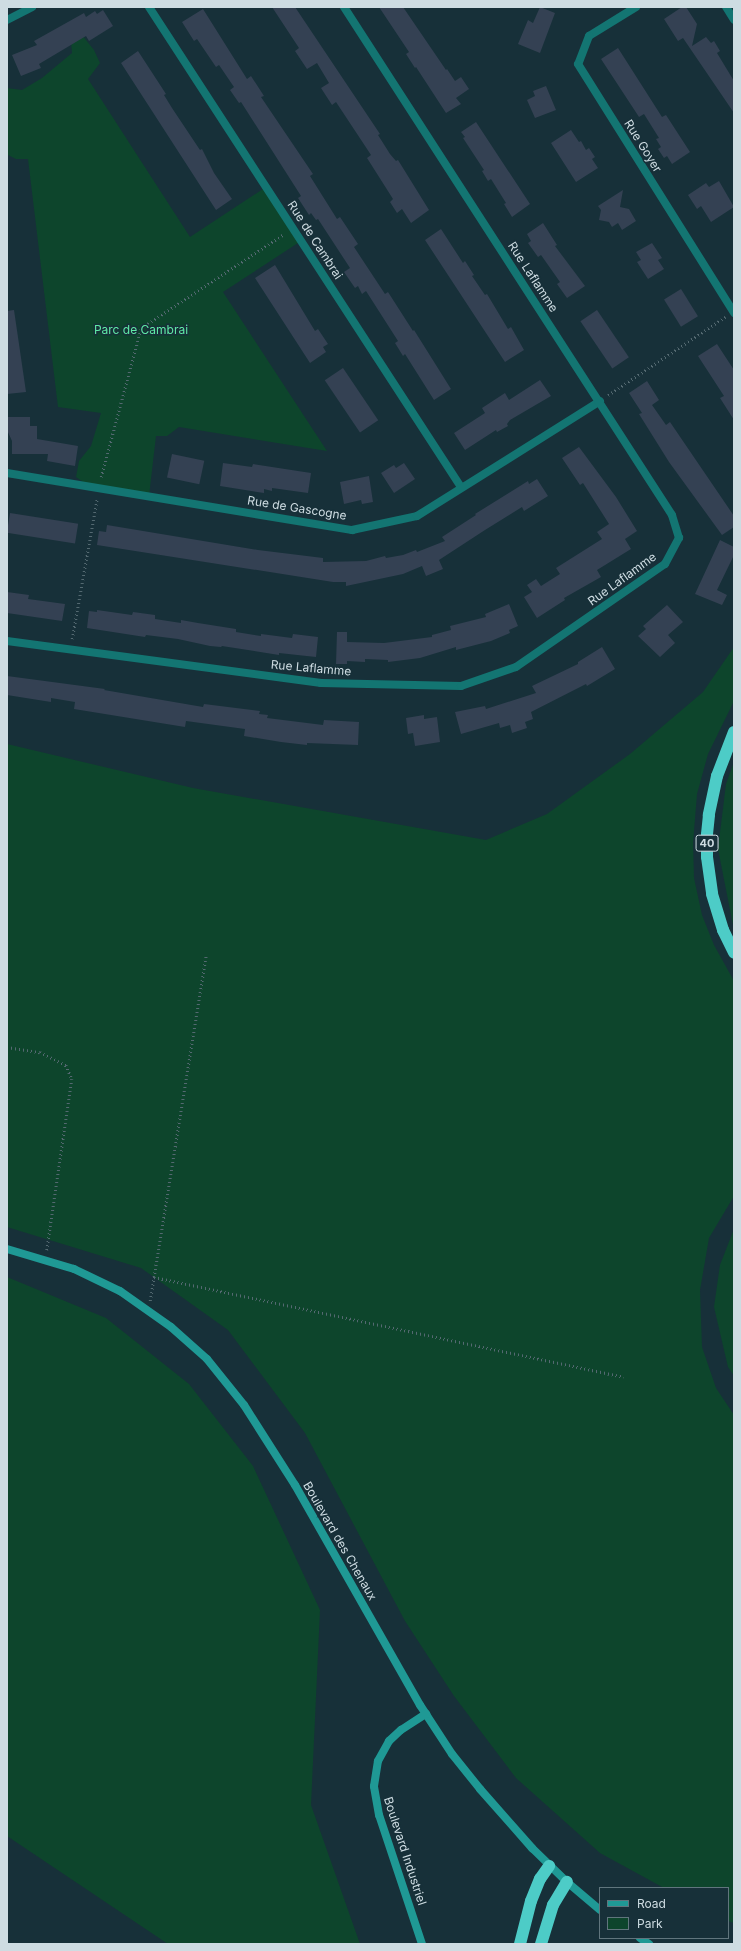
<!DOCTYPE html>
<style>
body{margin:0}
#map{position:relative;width:741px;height:1951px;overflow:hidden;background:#173039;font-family:Inter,sans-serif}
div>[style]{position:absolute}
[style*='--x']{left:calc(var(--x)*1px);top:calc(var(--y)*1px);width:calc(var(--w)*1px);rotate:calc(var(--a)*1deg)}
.green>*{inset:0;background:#0d452c}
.building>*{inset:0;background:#344153;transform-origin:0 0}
.path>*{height:2.5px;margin-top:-1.25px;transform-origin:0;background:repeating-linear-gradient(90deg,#546971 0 1px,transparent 0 4px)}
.street>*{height:8px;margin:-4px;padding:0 4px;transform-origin:4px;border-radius:4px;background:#137572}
.secondary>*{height:8px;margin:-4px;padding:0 4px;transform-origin:4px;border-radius:4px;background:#1f9995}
.highway>*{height:12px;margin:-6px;padding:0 6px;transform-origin:6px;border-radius:6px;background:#4dccc7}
span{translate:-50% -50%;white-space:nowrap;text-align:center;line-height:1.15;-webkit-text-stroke:3px #173039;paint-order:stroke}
.shield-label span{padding:1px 3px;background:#173039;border:1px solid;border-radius:3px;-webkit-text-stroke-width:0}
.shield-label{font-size:11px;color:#cedce2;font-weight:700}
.street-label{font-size:12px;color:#cedce2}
.park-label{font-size:12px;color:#5feaa6}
.frame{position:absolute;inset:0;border:8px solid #cedce2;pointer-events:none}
.legend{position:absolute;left:599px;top:1887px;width:130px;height:52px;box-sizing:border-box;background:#173039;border:1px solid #60757d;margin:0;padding:5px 7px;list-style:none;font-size:12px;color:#cedce2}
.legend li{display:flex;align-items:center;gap:8px;height:20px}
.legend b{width:20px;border:1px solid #60757d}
</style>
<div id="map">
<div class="green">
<i style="clip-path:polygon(82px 35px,94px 50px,100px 63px,88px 79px,190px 237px,266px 187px,301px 241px,223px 292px,327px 451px,179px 427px,167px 436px,156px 436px,149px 496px,86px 484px,76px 477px,79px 461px,91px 446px,101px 413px,58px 407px,28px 159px,16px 159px,8px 155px,7px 88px,22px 90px,42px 78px,72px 53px,71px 41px)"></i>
<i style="clip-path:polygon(734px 647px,734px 701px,708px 754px,697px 794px,693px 843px,694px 878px,702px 915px,714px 945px,734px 981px,734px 1196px,709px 1238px,700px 1290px,702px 1347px,716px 1388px,734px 1415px,734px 1923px,728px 1921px,728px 1888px,664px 1888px,600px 1853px,516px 1778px,454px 1696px,405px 1621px,305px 1433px,228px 1330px,141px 1268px,7px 1227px,7px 744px,193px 788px,486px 840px,547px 814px,630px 754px,703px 692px)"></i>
<i style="clip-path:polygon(734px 762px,734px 930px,718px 849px,726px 784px)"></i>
<i style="clip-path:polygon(734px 1229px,734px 1376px,728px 1367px,714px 1307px,720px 1265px)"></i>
<i style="clip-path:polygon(7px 1277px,106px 1318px,189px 1384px,253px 1466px,320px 1610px,311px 1805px,360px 1944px,168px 1944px,7px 1836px)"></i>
</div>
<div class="building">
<i style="clip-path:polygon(272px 7px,295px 7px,380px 134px,378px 135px,390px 154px,396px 161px,398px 160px,429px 210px,411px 223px,402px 209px,397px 213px,390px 202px,393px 199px,367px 158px,371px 155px,336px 102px,332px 105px,321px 88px,329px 83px,317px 63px,307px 69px,295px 51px,299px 48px)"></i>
<i style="clip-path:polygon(379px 7px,403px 7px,446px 70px,447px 69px,455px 81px,461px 77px,469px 89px,456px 98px,461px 104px,446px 113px,416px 67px,415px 68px,406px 54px,409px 52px)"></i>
<i style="clip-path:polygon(540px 7px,555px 13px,540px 53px,518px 44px,528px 20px,533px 23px)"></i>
<i style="clip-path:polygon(682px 7px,686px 7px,697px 24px,692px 46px,706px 37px,711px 43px,714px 41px,720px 51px,717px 53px,734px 81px,734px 113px,683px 38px,678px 41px,664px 19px)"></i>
<i style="clip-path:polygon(203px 9px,247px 79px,251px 76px,264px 96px,261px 97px,313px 174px,310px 176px,337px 219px,340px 217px,358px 244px,354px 247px,385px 294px,388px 292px,413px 331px,414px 330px,451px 389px,434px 400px,405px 354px,403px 356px,395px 343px,398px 341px,366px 291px,362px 294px,358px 286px,355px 288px,344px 272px,350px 268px,318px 219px,316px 220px,311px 213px,309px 215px,298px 198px,301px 196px,241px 102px,239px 103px,230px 90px,234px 87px,219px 65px,216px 67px,197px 39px,194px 41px,182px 22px)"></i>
<i style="clip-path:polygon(103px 10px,113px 26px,89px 41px,86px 36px,39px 64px,41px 68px,21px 76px,12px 55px,37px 45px,34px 41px,84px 13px,86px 17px,95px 11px,97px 14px)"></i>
<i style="clip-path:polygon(618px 48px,662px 117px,666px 115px,690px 152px,672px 164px,667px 156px,664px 158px,658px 149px,661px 147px,656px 139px,659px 138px,644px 114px,639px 117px,601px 59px)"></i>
<i style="clip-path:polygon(138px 51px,166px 94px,164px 95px,172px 108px,200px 150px,202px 149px,214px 173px,232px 199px,216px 210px,121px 63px)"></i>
<i style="clip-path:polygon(546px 86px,556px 110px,535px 118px,527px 100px,535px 96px,533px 91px)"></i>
<i style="clip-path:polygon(476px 122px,530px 204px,512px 217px,504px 204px,506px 203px,491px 179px,488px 181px,482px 171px,484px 170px,463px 138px,465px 137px,461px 132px)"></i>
<i style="clip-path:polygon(571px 130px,579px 142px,581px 141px,586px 150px,589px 148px,595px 157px,592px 159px,598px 168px,576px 182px,551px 143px)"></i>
<i style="clip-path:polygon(719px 181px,734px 207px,711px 222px,701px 206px,697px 209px,688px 195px,706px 183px,709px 187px)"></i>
<i style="clip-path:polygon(623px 190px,620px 207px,629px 209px,636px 221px,622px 230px,618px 223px,612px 227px,609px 222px,599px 220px,601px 210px,598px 206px)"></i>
<i style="clip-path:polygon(543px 223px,557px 245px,555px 246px,585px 286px,567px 298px,557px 284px,560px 282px,541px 255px,538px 257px,528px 243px,531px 241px,527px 234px)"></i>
<i style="clip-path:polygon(441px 229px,463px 263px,465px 261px,474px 275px,472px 276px,485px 295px,487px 294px,508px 329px,511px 327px,524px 350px,505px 362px,425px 240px)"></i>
<i style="clip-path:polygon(652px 243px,662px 258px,658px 260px,664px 269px,648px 279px,637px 262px,641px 260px,636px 252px)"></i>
<i style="clip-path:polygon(275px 265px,315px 331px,318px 329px,328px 344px,323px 347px,326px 352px,310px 363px,255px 278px)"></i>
<i style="left:681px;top:289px;width:32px;height:20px;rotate:58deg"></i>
<i style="clip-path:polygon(14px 310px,26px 392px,7px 394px,7px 311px)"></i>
<i style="left:597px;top:310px;width:57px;height:20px;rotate:56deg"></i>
<i style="clip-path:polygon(717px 344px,734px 370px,734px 420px,720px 398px,724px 396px,698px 356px)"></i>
<i style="left:343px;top:368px;width:63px;height:22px;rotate:56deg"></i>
<i style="clip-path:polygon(540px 380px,551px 396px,510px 420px,507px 424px,508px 426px,497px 432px,496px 430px,465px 450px,454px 433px,485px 413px,482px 408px,505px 393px,509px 400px)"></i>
<i style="clip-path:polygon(647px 381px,659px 400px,652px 405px,666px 425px,670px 422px,734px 516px,734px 527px,722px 535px,669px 462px,639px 414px,642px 413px,629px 393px)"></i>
<i style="clip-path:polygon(7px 417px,30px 417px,30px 426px,37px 426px,37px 439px,78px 446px,75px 466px,47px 461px,48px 454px,12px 454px,12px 441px,7px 430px)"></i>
<i style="clip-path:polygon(579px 447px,616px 497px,637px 531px,625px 539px,631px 549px,597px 570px,601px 577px,564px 598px,565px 600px,537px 618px,524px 597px,532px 592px,527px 585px,536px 579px,541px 586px,560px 574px,556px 568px,602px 539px,597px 532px,609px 524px,583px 483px,580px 485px,562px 458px)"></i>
<i style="left:172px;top:454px;width:33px;height:24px;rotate:12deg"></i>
<i style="clip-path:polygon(223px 463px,252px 467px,253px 464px,311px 473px,308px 493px,272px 488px,272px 491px,264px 489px,264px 493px,220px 486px)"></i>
<i style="clip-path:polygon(404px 463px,415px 479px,394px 493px,381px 473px,394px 465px,396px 468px)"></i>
<i style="clip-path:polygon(369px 476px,373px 502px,362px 504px,361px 500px,344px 504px,340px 482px)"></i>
<i style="clip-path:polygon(537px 479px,548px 496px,524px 511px,522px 507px,485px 530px,439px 560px,443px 569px,426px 576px,422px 566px,403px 574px,346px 586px,346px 582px,333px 582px,97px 545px,99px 531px,106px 532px,107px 525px,258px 550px,323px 558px,323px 562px,366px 561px,385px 556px,386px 558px,403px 555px,416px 550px,417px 552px,445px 541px,442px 537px,476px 515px,475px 514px,528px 481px,529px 484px)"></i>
<i style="left:10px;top:513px;width:69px;height:20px;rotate:9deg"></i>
<i style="clip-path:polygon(720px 540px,734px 547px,734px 555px,717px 590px,727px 595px,722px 605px,695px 594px)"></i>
<i style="clip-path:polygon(7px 592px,29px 595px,28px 599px,65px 604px,62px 621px,7px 613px)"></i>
<i style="clip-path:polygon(509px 604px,518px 626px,509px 630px,510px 633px,491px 641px,456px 650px,456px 647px,420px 658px,388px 662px,388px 660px,365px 659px,365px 662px,347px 661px,347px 664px,336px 664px,337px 632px,347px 632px,347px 642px,384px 643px,432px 637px,432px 635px,451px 630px,450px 626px,486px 617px,485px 614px)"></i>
<i style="clip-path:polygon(667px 605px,683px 622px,668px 635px,675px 643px,660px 657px,638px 636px,646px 629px,643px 626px)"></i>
<i style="clip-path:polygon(97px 610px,132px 615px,133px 612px,155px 615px,155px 619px,181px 623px,181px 620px,198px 623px,236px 629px,236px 632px,261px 636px,261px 634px,292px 638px,293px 634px,318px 637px,316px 657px,279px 653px,279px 655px,222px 646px,221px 647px,210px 646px,178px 639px,146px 635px,145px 637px,87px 628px,89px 611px,97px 612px)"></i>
<i style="clip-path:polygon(602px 647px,615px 669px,587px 686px,586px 684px,531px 712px,533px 719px,525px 722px,527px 728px,512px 733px,510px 725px,500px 728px,499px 723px,461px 734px,455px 712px,485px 706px,486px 709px,536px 693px,532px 686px,578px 664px,578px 662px)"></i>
<i style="clip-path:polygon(7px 676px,105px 689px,104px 690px,203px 707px,204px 704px,260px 711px,259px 714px,268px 715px,267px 718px,323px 725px,324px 720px,359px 722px,358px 745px,307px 743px,307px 745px,281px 742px,244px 736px,245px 729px,186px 721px,185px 727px,74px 709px,75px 702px,51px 698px,51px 702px,7px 695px)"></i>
<i style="clip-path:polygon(424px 715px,424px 719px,437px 717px,440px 742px,415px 746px,413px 733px,408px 734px,406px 718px)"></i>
</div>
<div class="path">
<i style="--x:608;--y:395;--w:141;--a:-33.7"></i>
<i style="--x:101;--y:477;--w:154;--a:-75"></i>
<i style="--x:141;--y:328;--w:171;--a:-33.3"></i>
<i style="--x:72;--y:639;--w:143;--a:-79.9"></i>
<i style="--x:7;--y:1047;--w:33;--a:9"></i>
<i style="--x:40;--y:1052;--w:29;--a:27"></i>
<i style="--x:66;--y:1065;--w:15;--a:67"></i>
<i style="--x:72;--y:1079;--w:173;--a:98.3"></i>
<i style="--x:154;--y:1277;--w:480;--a:12"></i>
<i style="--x:150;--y:1301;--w:351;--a:-80.8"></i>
</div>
<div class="street">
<i style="--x:149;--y:7;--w:572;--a:56.98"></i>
<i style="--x:636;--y:7;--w:55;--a:148.3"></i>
<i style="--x:589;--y:36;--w:30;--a:111"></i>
<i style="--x:578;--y:64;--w:294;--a:57.9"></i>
<i style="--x:726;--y:7;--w:15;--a:58"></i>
<i style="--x:7;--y:20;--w:28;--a:-27"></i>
<i style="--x:7;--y:473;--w:350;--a:9.4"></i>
<i style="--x:352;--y:530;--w:66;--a:-12.2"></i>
<i style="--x:417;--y:516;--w:216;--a:-32.1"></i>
<i style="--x:7;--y:641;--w:317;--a:7.6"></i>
<i style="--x:321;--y:683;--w:140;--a:1.2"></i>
<i style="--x:461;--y:686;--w:58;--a:-19.1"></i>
<i style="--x:516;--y:667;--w:181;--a:-34.7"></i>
<i style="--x:665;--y:564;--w:30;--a:-62"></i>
<i style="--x:679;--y:538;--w:24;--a:-107"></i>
<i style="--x:672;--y:515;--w:605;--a:-122.85"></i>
</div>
<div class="secondary">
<i style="--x:7;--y:1249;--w:70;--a:16.6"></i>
<i style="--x:74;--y:1269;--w:51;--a:25.6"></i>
<i style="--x:120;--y:1291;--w:62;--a:35.2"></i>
<i style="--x:171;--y:1327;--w:48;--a:41.6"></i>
<i style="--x:207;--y:1359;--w:59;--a:51.2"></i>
<i style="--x:244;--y:1405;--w:95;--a:57.5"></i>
<i style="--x:295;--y:1485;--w:253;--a:60.4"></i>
<i style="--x:420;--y:1705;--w:59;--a:56.9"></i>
<i style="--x:452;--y:1754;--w:45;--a:51.3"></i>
<i style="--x:480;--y:1789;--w:79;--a:48.6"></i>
<i style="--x:532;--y:1848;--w:49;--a:44.2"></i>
<i style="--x:567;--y:1882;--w:43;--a:40.3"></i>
<i style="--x:640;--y:1938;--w:11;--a:34"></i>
<i style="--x:422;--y:1944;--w:136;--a:-108.4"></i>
<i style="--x:379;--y:1815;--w:29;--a:-100"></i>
<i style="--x:374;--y:1786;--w:25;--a:-81"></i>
<i style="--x:378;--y:1761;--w:23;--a:-61"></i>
<i style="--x:389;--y:1741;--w:16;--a:-43"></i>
<i style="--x:401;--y:1730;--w:30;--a:-33"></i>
</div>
<div class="highway">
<i style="--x:734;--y:732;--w:47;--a:111.1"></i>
<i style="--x:717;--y:776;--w:40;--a:102"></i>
<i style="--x:709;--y:815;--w:20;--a:96"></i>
<i style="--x:707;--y:835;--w:22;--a:90"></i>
<i style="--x:707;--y:857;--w:37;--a:82"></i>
<i style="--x:712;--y:894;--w:38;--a:73"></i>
<i style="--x:723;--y:930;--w:25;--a:64"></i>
<i style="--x:520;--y:1944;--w:44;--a:-75.7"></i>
<i style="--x:531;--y:1901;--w:24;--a:-68"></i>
<i style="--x:540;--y:1879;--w:16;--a:-55"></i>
<i style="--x:541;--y:1944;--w:41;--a:-72.9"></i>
<i style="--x:553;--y:1905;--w:27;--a:-59"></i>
</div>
<div class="shield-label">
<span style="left:707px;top:843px">40</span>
</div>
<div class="street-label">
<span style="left:643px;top:146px;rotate:58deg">Rue Goyer</span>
<span style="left:315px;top:240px;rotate:57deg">Rue de Cambrai</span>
<span style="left:533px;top:277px;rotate:57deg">Rue Laflamme</span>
<span style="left:297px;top:508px;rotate:9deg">Rue de Gascogne</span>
<span style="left:622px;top:579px;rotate:-36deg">Rue Laflamme</span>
<span style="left:311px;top:668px;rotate:5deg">Rue Laflamme</span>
<span style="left:340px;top:1541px;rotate:60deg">Boulevard des Chenaux</span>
<span style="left:405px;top:1851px;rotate:72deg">Boulevard Industriel</span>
</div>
<div class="park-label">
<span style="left:141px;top:330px">Parc de Cambrai</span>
</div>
<div class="frame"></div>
<ul class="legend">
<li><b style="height:5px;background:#1f9995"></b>Road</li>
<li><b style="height:11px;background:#0d452c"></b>Park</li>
</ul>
</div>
